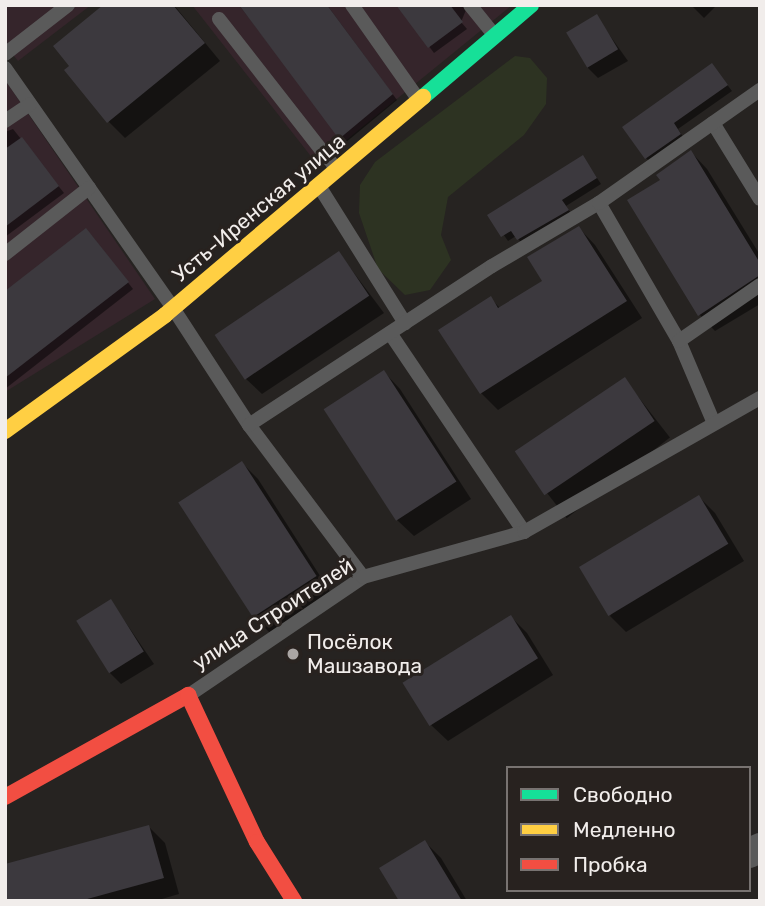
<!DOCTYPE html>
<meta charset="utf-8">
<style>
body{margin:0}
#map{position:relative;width:765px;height:906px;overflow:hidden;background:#262321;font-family:Rubik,sans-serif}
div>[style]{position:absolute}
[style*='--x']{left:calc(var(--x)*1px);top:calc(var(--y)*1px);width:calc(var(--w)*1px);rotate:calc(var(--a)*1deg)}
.industrial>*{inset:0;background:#35252b}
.green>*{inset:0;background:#2d3322}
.shadow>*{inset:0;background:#0007;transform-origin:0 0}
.building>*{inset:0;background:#3c393e;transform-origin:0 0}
.lane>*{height:14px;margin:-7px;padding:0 7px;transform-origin:7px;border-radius:7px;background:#5a5a5a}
.street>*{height:30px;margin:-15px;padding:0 15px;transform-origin:15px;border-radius:15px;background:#5a5a5a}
.fast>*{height:16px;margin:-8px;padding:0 8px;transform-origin:8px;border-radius:8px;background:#16e098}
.slow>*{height:16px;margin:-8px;padding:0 8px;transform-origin:8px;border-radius:8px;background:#ffcf43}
.jam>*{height:16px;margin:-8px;padding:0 8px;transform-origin:8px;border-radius:8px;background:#f24e42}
.dots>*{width:19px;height:19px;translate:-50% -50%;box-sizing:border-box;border:4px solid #28221f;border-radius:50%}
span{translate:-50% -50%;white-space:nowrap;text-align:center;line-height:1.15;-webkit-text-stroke:6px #28221f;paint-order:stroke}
.street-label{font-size:21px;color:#f1edeb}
.poi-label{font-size:21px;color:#f1edeb}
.left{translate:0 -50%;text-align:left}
.frame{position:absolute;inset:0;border:7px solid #f1edeb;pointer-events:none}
.legend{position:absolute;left:506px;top:766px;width:245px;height:126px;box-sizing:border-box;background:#28221f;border:2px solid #787371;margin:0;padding:9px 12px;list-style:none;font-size:21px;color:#f1edeb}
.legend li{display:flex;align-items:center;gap:14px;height:35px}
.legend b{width:35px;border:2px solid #787371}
</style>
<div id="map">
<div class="industrial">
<i style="clip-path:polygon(5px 5px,91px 5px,18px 61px,5px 45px)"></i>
<i style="clip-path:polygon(192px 5px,512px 5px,317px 164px)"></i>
<i style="clip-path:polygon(5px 80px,155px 299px,5px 392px)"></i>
</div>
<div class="green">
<i style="clip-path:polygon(515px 56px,530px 58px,547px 78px,546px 104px,524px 135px,448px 197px,441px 235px,451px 260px,430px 290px,405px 295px,378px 269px,359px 213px,360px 185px,375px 162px)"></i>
</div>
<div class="shadow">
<i style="clip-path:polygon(147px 5px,174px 5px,220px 61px,125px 138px,109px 122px)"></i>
<i style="clip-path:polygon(239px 5px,327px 5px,397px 100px,345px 143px)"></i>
<i style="clip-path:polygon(398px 5px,468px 5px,461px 22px,467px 29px,434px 53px)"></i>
<i style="clip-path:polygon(691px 5px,717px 5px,704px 18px)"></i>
<i style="clip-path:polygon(596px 16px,628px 61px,598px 78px,587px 67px)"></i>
<i style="clip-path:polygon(712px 65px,732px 91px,678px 129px,685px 140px,651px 163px,646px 158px)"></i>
<i style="clip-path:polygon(13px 129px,64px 193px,5px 237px,5px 132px)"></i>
<i style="clip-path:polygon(691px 152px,707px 169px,760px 255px,760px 304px,715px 331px,699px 314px,662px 181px)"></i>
<i style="clip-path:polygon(583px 157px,601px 184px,566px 206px,573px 216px,523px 245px,516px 236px,508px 241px,490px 215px)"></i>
<i style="clip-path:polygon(579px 228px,595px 245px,642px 318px,498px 410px,481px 393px,441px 330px,490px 298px,501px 309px,545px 281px)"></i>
<i style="clip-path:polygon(92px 236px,133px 289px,5px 389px,5px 293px)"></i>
<i style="clip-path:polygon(339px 253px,384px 313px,262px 394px,245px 378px)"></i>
<i style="clip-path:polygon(384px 372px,400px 389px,471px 499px,414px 536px,397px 520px)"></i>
<i style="left:625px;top:380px;width:73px;height:131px;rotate:52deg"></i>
<i style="clip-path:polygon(242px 463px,258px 479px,331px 593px,270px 633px,253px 616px,180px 503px)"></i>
<i style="clip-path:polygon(699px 497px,715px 513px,744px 561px,626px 632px,610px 616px)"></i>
<i style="clip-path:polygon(111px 601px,154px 664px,121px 684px,110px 673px)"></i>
<i style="clip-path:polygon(511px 617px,527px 633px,553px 675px,448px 741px,431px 725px)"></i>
<i style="clip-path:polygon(149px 827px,165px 843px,179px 894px,155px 901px,5px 901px)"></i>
<i style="clip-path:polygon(425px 842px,441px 858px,467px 901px,402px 901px)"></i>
</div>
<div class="building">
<i style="clip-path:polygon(103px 5px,173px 5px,205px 43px,107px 123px,64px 70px,69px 66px,53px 46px)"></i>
<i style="clip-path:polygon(239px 5px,327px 5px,393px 94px,339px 139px)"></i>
<i style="clip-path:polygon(396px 5px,450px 5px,463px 22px,428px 48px)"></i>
<i style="left:597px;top:14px;width:41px;height:36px;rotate:59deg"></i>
<i style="clip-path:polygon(712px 63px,728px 85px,674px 123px,681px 134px,645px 159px,622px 127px)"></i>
<i style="clip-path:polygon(22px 137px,59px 186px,5px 227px,5px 149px)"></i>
<i style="clip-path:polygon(691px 150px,760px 263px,760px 275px,698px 316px,627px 200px,660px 180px,656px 175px)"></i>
<i style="clip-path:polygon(583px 155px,597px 178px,562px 200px,569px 210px,517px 240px,511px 231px,501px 237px,487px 215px)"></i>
<i style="clip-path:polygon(579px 226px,627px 301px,480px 394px,438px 330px,491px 296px,498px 308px,542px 281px,527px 257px)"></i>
<i style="clip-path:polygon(86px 228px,129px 282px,5px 378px,5px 291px)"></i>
<i style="left:339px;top:251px;width:54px;height:150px;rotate:56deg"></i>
<i style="left:384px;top:370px;width:133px;height:72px;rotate:57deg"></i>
<i style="left:625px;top:377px;width:53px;height:133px;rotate:56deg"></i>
<i style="left:242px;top:461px;width:137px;height:76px;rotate:57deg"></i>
<i style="left:699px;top:495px;width:57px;height:140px;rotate:59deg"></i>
<i style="left:111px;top:599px;width:62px;height:41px;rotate:58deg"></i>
<i style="left:511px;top:615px;width:51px;height:128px;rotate:58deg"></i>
<i style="clip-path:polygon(149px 825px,164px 878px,80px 901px,5px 901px,5px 864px)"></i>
<i style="clip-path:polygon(425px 840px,462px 901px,399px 901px,379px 868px)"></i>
</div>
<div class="lane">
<i style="--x:352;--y:5;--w:115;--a:54.9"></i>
<i style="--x:470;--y:5;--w:38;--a:51"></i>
<i style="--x:219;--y:19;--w:190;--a:52"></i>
<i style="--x:5;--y:54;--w:80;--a:-37.9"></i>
<i style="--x:5;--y:68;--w:293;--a:55"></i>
<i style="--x:173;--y:308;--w:140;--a:57"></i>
<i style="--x:249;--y:425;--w:190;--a:53.1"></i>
<i style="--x:5;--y:121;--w:30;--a:-34"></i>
<i style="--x:713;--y:123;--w:89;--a:58.3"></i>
<i style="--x:319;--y:186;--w:162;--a:57.9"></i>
<i style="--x:599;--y:203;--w:160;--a:59.9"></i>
<i style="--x:679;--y:341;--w:87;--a:67"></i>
<i style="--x:5;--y:254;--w:107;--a:-38.2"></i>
<i style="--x:390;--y:333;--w:240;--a:56"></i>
<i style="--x:679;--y:341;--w:98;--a:-34.7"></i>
<i style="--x:249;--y:425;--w:290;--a:-33.2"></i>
<i style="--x:492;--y:266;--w:124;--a:-30.5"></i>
<i style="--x:599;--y:203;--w:197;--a:-35.1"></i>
<i style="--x:189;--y:695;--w:210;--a:-34.1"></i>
<i style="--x:363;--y:577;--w:167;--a:-15.6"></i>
<i style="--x:524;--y:532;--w:271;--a:-29.6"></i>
</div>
<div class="street">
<i style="--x:749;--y:853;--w:12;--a:-24"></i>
</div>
<div class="fast">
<i style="--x:423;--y:97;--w:142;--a:-40.4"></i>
</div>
<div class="slow">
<i style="--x:5;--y:431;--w:198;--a:-35.9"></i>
<i style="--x:165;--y:315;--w:338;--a:-40.2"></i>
</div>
<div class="jam">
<i style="--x:5;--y:797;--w:210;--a:-29.1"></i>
<i style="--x:188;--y:695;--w:162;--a:64.9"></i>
<i style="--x:257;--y:842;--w:70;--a:57.9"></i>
</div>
<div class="dots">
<i style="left:293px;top:654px;background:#aaa6a4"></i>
</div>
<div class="street-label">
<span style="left:259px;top:208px;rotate:-40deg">Усть-Иренская улица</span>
<span style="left:273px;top:614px;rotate:-33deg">улица Строителей</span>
</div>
<div class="poi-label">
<span class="left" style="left:307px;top:654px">Посёлок<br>Машзавода</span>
</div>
<div class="frame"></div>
<ul class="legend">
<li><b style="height:9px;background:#16e098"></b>Свободно</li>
<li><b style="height:9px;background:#ffcf43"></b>Медленно</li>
<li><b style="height:9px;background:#f24e42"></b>Пробка</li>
</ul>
</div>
